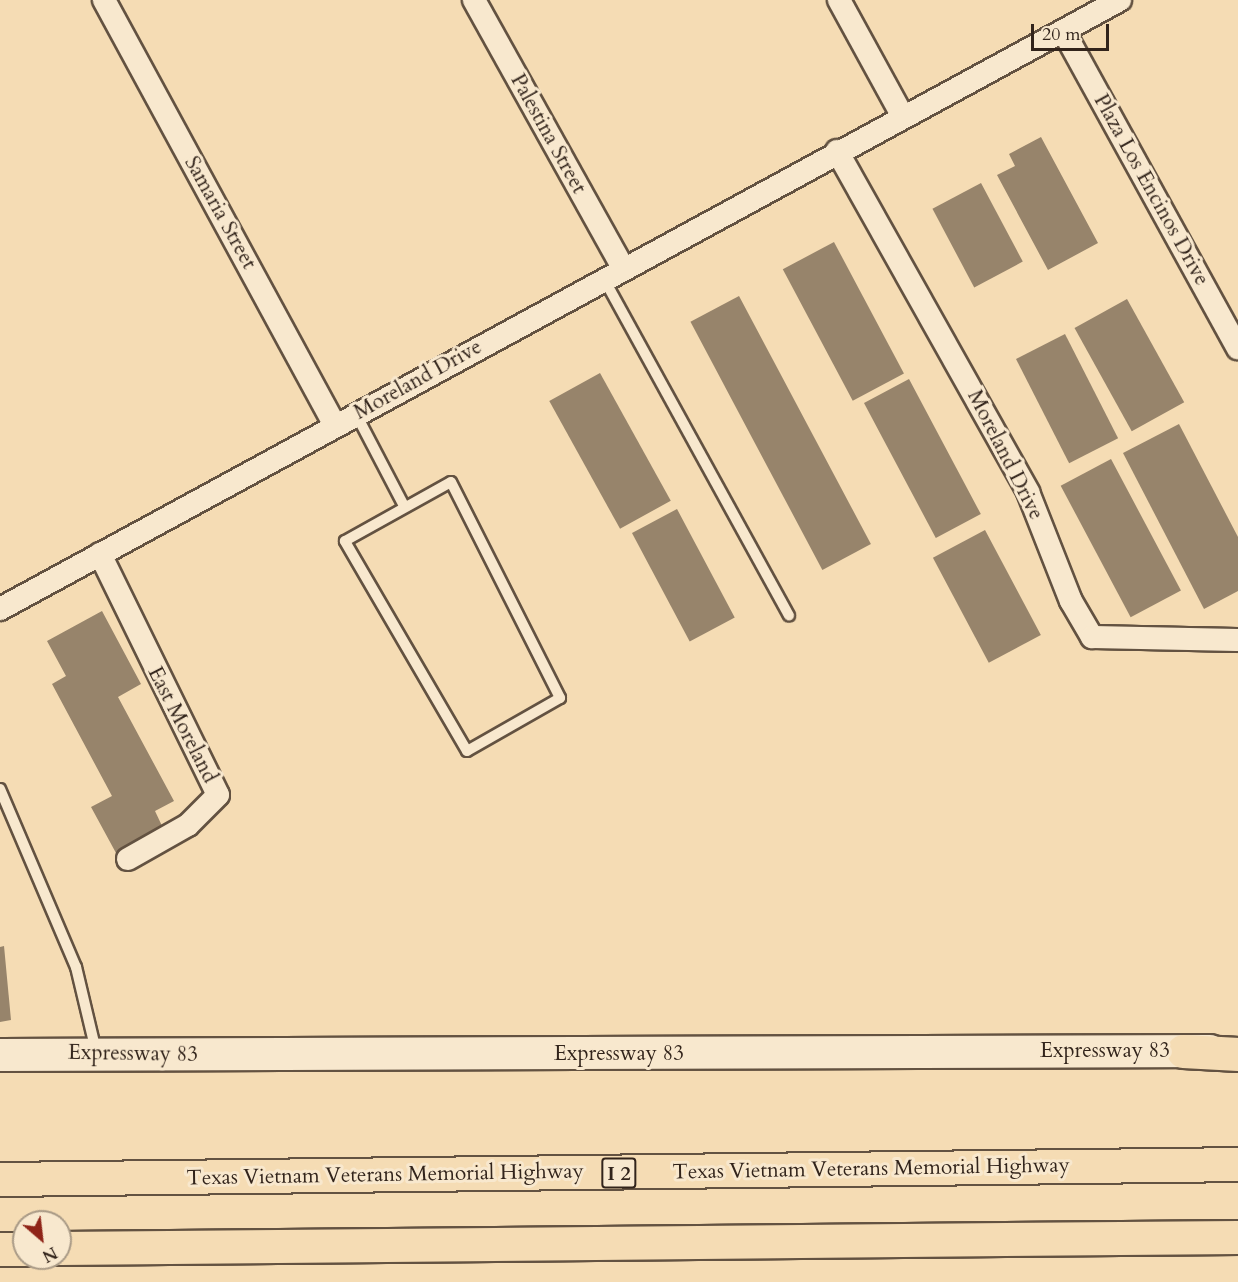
<!DOCTYPE html>
<style>
body{margin:0}
#map{position:relative;width:1238px;height:1282px;overflow:hidden;background:#f5dcb4;font-family:Cardo,serif}
div>[style]{position:absolute}
[style*='--x']{left:calc(var(--x)*1px);top:calc(var(--y)*1px);width:calc(var(--w)*1px);rotate:calc(var(--a)*1deg)}
.building>*{inset:0;background:#97846b;transform-origin:0 0}
.roads{filter:drop-shadow(2px 0 #635241) drop-shadow(-2px 0 #635241) drop-shadow(0 2px #635241) drop-shadow(0 -2px #635241)}
.lane>*{height:10px;margin:-5px;padding:0 5px;transform-origin:5px;border-radius:5px;background:#f8e8ce}
.street>*{height:22px;margin:-11px;padding:0 11px;transform-origin:11px;border-radius:11px;background:#f8e8ce}
.secondary>*{height:32px;margin:-16px;padding:0 16px;transform-origin:16px;border-radius:16px;background:#f8e8ce}
.highway>*{height:33px;margin:-16.5px;padding:0 16.5px;transform-origin:16.5px;border-radius:16.5px;background:#f5dcb4}
span{translate:-50% -50%;white-space:nowrap;text-align:center;line-height:1.15;-webkit-text-stroke:6px #f8e8ce;paint-order:stroke}
.shield-label span{padding:2px 4px;background:#f8e8ce;border:2px solid;border-radius:4px;-webkit-text-stroke-width:0}
.shield-label{font-size:20px;color:#32241b;font-weight:700}
.street-label{font-size:21px;color:#32241b}
.north{position:absolute;left:12px;top:1210px;width:60px;height:60px;box-sizing:border-box;background:#f8e8ce;border:2px solid #a99a86;border-radius:50%;rotate:152deg;font-size:16px;font-weight:700;line-height:24px;text-align:center;color:#32241b}
.north::after{content:'';display:block;margin:auto;width:21px;height:27px;background:#8f2418;clip-path:polygon(50% 0,100% 100%,50% 72%,0 100%)}
.scale{position:absolute;left:1031px;top:24px;width:78px;height:27px;box-sizing:border-box;border:3px solid #32241b;border-top:0;padding-left:8px;font-size:18px;line-height:21px;white-space:nowrap;color:#32241b;-webkit-text-stroke:4px #f8e8ce;paint-order:stroke}
</style>
<div id="map">
<div class="building">
<i style="clip-path:polygon(1041px 137px,1098px 243px,1048px 270px,997px 175px,1015px 166px,1009px 154px)"></i>
<i style="left:981px;top:183px;width:89px;height:55px;rotate:62deg"></i>
<i style="left:834px;top:242px;width:149px;height:58px;rotate:62deg"></i>
<i style="left:739px;top:296px;width:281px;height:55px;rotate:62deg"></i>
<i style="left:1127px;top:299px;width:118px;height:60px;rotate:61deg"></i>
<i style="left:1065px;top:334px;width:117px;height:55px;rotate:63deg"></i>
<i style="left:600px;top:373px;width:146px;height:58px;rotate:61deg"></i>
<i style="left:909px;top:379px;width:153px;height:51px;rotate:62deg"></i>
<i style="clip-path:polygon(1179px 424px,1238px 537px,1238px 591px,1204px 609px,1123px 453px)"></i>
<i style="left:1111px;top:459px;width:149px;height:57px;rotate:62deg"></i>
<i style="left:677px;top:509px;width:123px;height:51px;rotate:62deg"></i>
<i style="left:985px;top:530px;width:119px;height:59px;rotate:62deg"></i>
<i style="clip-path:polygon(102px 611px,141px 684px,118px 697px,174px 801px,155px 811px,163px 828px,116px 853px,91px 807px,112px 796px,52px 684px,66px 676px,47px 641px)"></i>
<i style="clip-path:polygon(4px 946px,11px 1020px,0 1022px,0 947px)"></i>
</div>
<div class="roads">
<div class="lane">
<i style="--x:604;--y:279;--w:384;--a:61.2"></i>
<i style="--x:356;--y:414;--w:104;--a:62.4"></i>
<i style="--x:451;--y:482;--w:242;--a:63.2"></i>
<i style="--x:560;--y:698;--w:107;--a:150.3"></i>
<i style="--x:467;--y:751;--w:243;--a:-120.2"></i>
<i style="--x:345;--y:541;--w:121;--a:-29.1"></i>
<i style="--x:0;--y:789;--w:194;--a:66.9"></i>
<i style="--x:76;--y:967;--w:86;--a:76.6"></i>
</div>
<div class="street">
<i style="--x:104;--y:0;--w:484;--a:61.5"></i>
<i style="--x:474;--y:0;--w:307;--a:60.9"></i>
<i style="--x:839;--y:0;--w:131;--a:61.3"></i>
<i style="--x:1064;--y:32;--w:361;--a:61.2"></i>
<i style="--x:837;--y:151;--w:391;--a:60.7"></i>
<i style="--x:1028;--y:492;--w:117;--a:68.5"></i>
<i style="--x:1071;--y:601;--w:42;--a:59.7"></i>
<i style="--x:1092;--y:637;--w:146;--a:1.2"></i>
<i style="--x:100;--y:554;--w:268;--a:63.9"></i>
<i style="--x:218;--y:795;--w:42;--a:135"></i>
<i style="--x:188;--y:825;--w:69;--a:150.5"></i>
<i style="--x:0;--y:609;--w:1275;--a:-28.54"></i>
</div>
<div class="secondary">
<i style="--x:0;--y:1055;--w:1210;--a:-0.19"></i>
</div>
<div class="highway">
<i style="--x:1183;--y:1051;--w:55;--a:3.1"></i>
<i style="--x:0;--y:1179;--w:1238;--a:-0.69"></i>
<i style="--x:60;--y:1248;--w:1178;--a:-0.54"></i>
<i style="--x:0;--y:1249;--w:24;--a:0"></i>
</div>
</div>
<div class="shield-label">
<span style="left:619px;top:1173px">I 2</span>
</div>
<div class="street-label">
<span style="left:548px;top:134px;rotate:61deg">Palestina Street</span>
<span style="left:1151px;top:190px;rotate:61deg">Plaza Los Encinos Drive</span>
<span style="left:220px;top:213px;rotate:61deg">Samaria Street</span>
<span style="left:418px;top:380px;rotate:-29deg">Moreland Drive</span>
<span style="left:1005px;top:455px;rotate:63deg">Moreland Drive</span>
<span style="left:182px;top:725px;rotate:63deg">East Moreland</span>
<span style="left:1105px;top:1051px">Expressway 83</span>
<span style="left:133px;top:1054px;rotate:1deg">Expressway 83</span>
<span style="left:619px;top:1054px">Expressway 83</span>
<span style="left:871px;top:1169px;rotate:-1deg">Texas Vietnam Veterans Memorial Highway</span>
<span style="left:385px;top:1175px;rotate:-1deg">Texas Vietnam Veterans Memorial Highway</span>
</div>
<div class="north">N</div>
<div class="scale">20 m</div>
</div>
